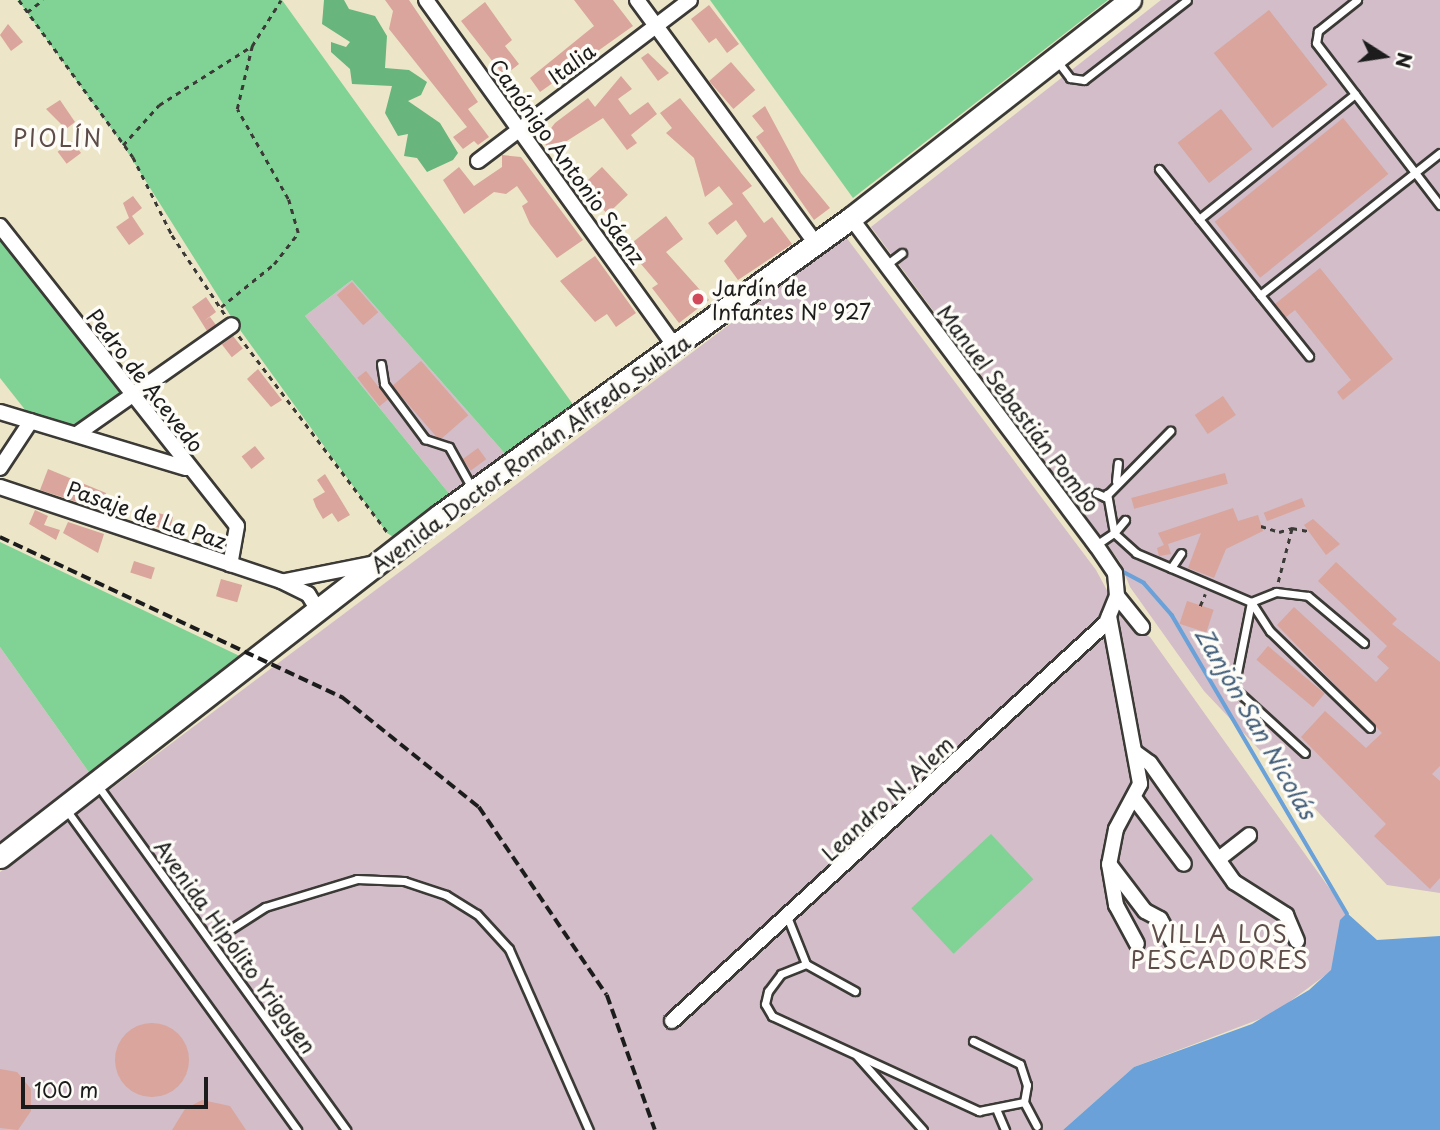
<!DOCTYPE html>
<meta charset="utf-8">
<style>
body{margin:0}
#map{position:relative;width:1440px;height:1130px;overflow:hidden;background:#ede5c7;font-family:"Playpen Sans",sans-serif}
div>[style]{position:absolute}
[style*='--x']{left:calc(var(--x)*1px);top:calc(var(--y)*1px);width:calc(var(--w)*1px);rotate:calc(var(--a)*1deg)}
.industrial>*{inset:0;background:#d2bdc8}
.green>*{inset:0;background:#80d395;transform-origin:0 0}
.forest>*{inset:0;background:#68b57e}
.water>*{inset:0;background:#69a1d8}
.stream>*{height:3.5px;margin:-1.75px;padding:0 1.75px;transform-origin:1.75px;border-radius:1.75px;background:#69a1d8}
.building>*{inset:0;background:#d9a59c;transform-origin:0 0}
.round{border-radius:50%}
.path>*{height:2.5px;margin-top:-1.25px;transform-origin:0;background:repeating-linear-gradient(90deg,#3b3a36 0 5px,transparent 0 10px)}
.roads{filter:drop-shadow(2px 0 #3b3a36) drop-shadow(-2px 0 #3b3a36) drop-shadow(0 2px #3b3a36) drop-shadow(0 -2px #3b3a36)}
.service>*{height:7px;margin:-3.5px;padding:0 3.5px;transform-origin:3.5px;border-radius:3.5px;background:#fff}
.minor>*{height:14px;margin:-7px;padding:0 7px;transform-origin:7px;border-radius:7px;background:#fff}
.secondary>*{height:21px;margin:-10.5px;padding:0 10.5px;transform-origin:10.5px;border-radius:10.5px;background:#fff}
.rail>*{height:3.5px;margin-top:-1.75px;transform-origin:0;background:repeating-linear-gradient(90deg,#1c1c1c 0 10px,transparent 0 15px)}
.dots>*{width:19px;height:19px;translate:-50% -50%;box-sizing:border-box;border:4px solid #fdfcf7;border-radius:50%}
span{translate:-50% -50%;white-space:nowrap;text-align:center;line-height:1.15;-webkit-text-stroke:7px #fdfcf7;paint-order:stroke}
.street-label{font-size:21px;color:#1c1c1c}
.poi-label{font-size:21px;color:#1c1c1c}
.left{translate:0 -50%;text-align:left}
.neighbourhood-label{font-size:23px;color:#5e4c49;letter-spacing:2px}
.water-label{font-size:23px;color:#425e7a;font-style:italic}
.north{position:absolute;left:1349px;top:21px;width:70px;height:70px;-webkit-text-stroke:5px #fdfcf7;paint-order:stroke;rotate:102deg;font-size:19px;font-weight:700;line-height:28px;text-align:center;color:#1c1c1c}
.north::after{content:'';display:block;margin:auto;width:24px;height:32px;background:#1c1c1c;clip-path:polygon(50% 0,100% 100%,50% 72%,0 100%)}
.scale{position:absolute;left:21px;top:1077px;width:187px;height:32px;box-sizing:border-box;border:4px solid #1c1c1c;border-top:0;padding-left:9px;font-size:21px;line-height:24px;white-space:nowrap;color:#1c1c1c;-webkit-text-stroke:5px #fdfcf7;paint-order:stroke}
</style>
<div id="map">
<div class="industrial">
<i style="clip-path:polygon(1161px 0,1440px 0,1440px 893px,1387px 885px,1204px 691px,1130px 587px,1120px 562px,871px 227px)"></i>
<i style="clip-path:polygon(846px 237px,1096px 570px,1123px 620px,1150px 637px,1347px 913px,1331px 971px,1273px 1014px,1134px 1067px,1063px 1130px,0 1130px,0 872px)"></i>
<i style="clip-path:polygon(352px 280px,508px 457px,451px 496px,305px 316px)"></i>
<i style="clip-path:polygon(0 647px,93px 778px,0 851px)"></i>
</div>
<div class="green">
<i style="clip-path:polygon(18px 0,282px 0,577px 410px,508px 457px,352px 280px,305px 316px,451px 496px,395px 538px,387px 533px,235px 323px,123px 145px)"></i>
<i style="clip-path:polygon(710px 0,1108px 0,853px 198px)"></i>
<i style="clip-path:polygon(0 237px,121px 394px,75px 426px,26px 411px,0 378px)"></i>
<i style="clip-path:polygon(0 542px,246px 659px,93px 778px,0 647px)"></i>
<i style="left:991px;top:834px;width:62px;height:109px;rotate:47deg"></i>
</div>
<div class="forest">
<i style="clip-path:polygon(324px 0,344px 0,349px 9px,375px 16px,387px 36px,385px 68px,409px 70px,427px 82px,421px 95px,408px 101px,440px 123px,458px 153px,453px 160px,427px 172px,417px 158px,404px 156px,408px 134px,398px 136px,385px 113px,392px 86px,352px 84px,350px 69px,331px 52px,331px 42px,346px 47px,350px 42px,322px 24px)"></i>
</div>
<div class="water">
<i style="clip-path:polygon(1347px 913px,1377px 940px,1440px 936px,1440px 1130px,1063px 1130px,1134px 1067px,1252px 1024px,1309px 990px,1331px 970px,1340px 920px)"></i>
</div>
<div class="stream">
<i style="--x:1120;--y:570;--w:27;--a:28"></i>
<i style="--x:1144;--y:583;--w:43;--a:48.8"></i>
<i style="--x:1172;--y:615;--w:346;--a:59.6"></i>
</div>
<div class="building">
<i style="clip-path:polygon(385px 0,409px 0,478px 102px,468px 109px,489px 137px,478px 145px,474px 141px,463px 149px,453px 137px,467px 127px,389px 29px,393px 11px)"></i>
<i style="clip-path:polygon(574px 0,613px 0,633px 26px,540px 92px,530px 78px,594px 26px)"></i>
<i style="clip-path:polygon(485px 2px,512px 40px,505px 46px,519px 64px,504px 76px,461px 21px)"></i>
<i style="clip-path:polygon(709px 5px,739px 44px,727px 53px,716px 38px,709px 43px,691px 19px)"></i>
<i style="left:1269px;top:10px;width:95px;height:70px;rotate:52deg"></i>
<i style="clip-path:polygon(8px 24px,23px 42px,11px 51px,0 35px)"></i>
<i style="clip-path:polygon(648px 53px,669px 73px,658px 81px,641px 58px)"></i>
<i style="left:731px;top:62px;width:37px;height:29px;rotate:49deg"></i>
<i style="clip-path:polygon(621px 76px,632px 89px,618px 99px,630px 115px,648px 102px,657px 114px,631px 135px,637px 143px,627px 150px,603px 118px,551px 151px,542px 140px,555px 123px,588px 98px,595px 107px)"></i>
<i style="clip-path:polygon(680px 98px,752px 186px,742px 193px,764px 223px,772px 217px,792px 244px,738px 280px,724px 261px,747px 236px,736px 220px,717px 235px,708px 223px,733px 204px,719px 186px,705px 197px,694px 158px,666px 133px,672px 128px,660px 113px)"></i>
<i style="clip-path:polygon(60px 100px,75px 122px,66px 129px,46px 109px)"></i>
<i style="clip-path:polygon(765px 106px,801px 173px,830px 208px,814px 220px,756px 137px,764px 131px,752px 116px)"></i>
<i style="left:1221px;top:109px;width:51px;height:55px;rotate:52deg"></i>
<i style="left:1343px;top:118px;width:72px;height:165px;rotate:51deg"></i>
<i style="left:72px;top:141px;width:15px;height:18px;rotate:53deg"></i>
<i style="clip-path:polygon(502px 155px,521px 157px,583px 240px,557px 258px,530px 224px,522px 206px,528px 202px,517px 186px,506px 194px,494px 192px,464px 214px,443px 180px,459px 167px,474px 186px,502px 167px)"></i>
<i style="left:602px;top:167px;width:38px;height:28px;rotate:47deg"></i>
<i style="clip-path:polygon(133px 196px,142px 208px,132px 216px,144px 234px,129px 245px,116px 227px,129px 218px,123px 203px)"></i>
<i style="clip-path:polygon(666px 216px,683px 239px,666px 252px,709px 300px,679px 323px,652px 288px,658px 284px,635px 257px,640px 252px,633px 242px)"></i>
<i style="clip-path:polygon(595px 256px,636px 313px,616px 327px,607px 314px,595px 322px,560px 281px)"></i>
<i style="clip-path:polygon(1320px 268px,1393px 359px,1343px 400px,1337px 392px,1351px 380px,1295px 310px,1286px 317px,1275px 304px)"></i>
<i style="left:352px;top:282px;width:40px;height:20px;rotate:49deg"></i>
<i style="clip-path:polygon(206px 297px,216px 312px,204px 321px,210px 317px,216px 325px,207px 331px,192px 307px)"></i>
<i style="left:233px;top:336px;width:16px;height:14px;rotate:52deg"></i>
<i style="left:421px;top:361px;width:72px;height:38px;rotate:49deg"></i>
<i style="clip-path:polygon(258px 369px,282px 400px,271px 407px,247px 379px)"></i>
<i style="left:366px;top:371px;width:36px;height:11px;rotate:52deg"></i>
<i style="left:1223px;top:396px;width:23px;height:34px;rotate:56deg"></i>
<i style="left:255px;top:446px;width:16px;height:17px;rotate:52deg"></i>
<i style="left:478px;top:448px;width:14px;height:19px;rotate:54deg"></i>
<i style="clip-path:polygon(48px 469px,106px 493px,102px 510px,40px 490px)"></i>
<i style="left:1225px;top:473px;width:11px;height:97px;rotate:75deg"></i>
<i style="clip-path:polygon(325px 474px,350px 515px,338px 522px,332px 513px,323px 519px,316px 507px,313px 499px,325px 492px,317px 480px)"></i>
<i style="left:1302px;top:498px;width:9px;height:41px;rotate:69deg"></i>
<i style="clip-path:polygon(1233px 508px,1238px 521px,1258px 515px,1263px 531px,1226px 549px,1214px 578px,1188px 568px,1201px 533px,1168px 544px,1171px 554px,1159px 556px,1157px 548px,1164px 545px,1158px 533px)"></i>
<i style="left:142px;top:509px;width:32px;height:14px;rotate:14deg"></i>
<i style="clip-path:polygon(35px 510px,48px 516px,44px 525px,60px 530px,56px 540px,29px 524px)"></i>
<i style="clip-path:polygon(1313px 519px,1340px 544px,1326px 555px,1304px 525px)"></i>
<i style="clip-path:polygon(68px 522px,104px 534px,98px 553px,63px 533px)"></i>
<i style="left:134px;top:561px;width:22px;height:12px;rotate:18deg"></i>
<i style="clip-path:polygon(1336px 562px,1397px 619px,1392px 624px,1440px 662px,1440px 766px,1432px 774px,1440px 781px,1440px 878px,1430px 889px,1374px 836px,1386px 824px,1301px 737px,1325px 711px,1366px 748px,1382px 733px,1277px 625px,1294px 607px,1376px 682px,1389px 668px,1377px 657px,1387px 646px,1318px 581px)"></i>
<i style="left:221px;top:579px;width:22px;height:18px;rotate:16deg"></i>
<i style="left:1187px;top:601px;width:28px;height:24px;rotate:18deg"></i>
<i style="left:1268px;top:646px;width:74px;height:18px;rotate:40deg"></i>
<i class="round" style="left:115px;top:1023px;width:74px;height:74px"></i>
<i style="clip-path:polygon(0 1069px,17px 1072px,31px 1089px,31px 1111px,18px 1130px,0 1128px)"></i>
<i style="clip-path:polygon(202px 1100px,230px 1106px,246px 1130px,172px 1130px,185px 1109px)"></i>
</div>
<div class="path">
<i style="--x:19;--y:0;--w:194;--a:54"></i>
<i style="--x:133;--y:157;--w:87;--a:63.4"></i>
<i style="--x:172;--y:235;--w:97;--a:56.3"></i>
<i style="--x:27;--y:12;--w:20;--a:-37"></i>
<i style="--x:123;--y:145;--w:54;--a:-48"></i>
<i style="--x:159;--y:105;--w:110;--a:-32.4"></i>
<i style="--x:221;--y:307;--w:68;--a:-39.1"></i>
<i style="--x:274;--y:264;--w:39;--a:-52"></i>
<i style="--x:298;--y:233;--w:35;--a:-106"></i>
<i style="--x:288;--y:199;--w:103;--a:-119.5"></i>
<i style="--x:237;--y:109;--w:65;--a:-76.6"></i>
<i style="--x:252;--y:46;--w:54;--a:-57.8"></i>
<i style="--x:239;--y:336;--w:248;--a:52.9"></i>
<i style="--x:1261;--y:526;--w:19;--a:18"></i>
<i style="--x:1279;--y:532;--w:14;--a:-17"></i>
<i style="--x:1278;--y:582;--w:56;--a:-75.5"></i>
<i style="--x:1292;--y:528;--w:16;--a:11"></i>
<i style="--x:1200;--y:606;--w:13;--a:-67"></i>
</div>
<div class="roads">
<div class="service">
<i style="--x:1357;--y:0;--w:50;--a:141.5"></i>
<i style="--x:1318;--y:31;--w:12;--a:99"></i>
<i style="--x:1316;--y:43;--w:204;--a:52.6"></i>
<i style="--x:1058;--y:62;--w:20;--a:53"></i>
<i style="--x:1070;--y:78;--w:14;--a:8"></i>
<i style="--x:1084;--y:80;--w:130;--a:-37.8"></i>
<i style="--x:1159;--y:169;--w:240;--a:51.3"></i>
<i style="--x:1199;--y:219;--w:200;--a:-38.7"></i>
<i style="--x:886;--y:265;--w:20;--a:-37"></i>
<i style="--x:1260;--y:295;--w:229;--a:-38.3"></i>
<i style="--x:381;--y:364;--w:20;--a:81"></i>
<i style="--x:384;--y:384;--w:69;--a:53.3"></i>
<i style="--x:425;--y:439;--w:25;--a:18"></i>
<i style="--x:449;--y:447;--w:49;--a:60.8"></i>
<i style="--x:1116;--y:481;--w:18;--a:-84"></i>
<i style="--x:1096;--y:493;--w:10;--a:24"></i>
<i style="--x:1105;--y:497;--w:93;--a:-45.4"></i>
<i style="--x:1125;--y:520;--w:17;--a:130"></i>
<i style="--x:1114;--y:533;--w:30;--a:42"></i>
<i style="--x:1136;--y:553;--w:125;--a:23.1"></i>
<i style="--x:1251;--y:602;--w:27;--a:-22"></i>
<i style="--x:1276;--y:592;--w:32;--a:7"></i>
<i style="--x:1308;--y:596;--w:73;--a:40"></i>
<i style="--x:1096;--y:545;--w:22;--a:-34"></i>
<i style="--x:1114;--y:533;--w:40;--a:-100"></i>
<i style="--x:1171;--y:568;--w:18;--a:-56"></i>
<i style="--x:1251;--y:602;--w:88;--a:101.2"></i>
<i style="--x:1234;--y:688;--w:96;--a:42.5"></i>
<i style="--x:1251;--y:602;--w:35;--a:57"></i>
<i style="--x:1270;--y:631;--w:139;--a:44.1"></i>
<i style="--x:96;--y:783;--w:428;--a:54.2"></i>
<i style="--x:65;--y:808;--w:397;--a:54.2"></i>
<i style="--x:788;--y:919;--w:48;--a:68.2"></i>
<i style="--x:806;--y:964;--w:56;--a:28.9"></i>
<i style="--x:212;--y:941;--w:63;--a:-32.7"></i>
<i style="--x:265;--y:907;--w:96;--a:-16.9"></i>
<i style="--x:357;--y:879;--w:47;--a:2.4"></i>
<i style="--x:404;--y:881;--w:44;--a:18.4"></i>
<i style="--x:446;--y:895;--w:36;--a:32"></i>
<i style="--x:477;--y:914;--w:47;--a:47.6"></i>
<i style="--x:509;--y:949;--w:198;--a:66.2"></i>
<i style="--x:806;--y:964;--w:27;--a:158"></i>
<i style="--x:781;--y:974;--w:21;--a:127"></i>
<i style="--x:768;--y:991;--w:13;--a:103"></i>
<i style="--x:765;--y:1004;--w:14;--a:60"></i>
<i style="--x:772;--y:1016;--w:228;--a:24.7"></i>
<i style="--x:979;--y:1111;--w:46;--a:-11.3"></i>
<i style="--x:1024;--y:1102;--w:27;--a:62"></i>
<i style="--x:973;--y:1041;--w:52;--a:26.1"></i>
<i style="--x:1020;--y:1064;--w:22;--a:72"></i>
<i style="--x:1027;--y:1085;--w:17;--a:100"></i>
<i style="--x:857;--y:1056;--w:99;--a:48.3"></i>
<i style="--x:997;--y:1111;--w:21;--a:67"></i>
</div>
<div class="minor">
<i style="--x:426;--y:0;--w:427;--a:54.3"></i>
<i style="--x:637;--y:0;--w:300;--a:53.7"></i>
<i style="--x:478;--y:161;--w:266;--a:-37.2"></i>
<i style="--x:851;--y:218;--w:409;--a:53.2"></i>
<i style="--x:1096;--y:545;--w:34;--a:56"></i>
<i style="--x:1115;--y:573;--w:23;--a:85"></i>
<i style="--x:1117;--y:596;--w:40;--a:51"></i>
<i style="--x:0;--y:226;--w:382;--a:51.7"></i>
<i style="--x:237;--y:526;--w:39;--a:100"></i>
<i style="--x:0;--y:412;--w:194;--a:16.8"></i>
<i style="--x:77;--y:434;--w:189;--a:-35.1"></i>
<i style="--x:0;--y:468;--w:56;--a:-56.6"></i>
<i style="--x:0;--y:487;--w:296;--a:18.5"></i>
<i style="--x:281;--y:581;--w:30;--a:26"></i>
<i style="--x:308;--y:594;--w:19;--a:58"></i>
<i style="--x:285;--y:581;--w:88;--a:-11.2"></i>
<i style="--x:1109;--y:616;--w:171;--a:79.5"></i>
<i style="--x:1140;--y:784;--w:51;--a:118.1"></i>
<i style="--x:1116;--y:829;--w:36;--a:101"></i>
<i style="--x:1109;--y:864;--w:42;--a:80.3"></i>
<i style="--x:1116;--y:905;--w:44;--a:61.7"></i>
<i style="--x:1136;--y:753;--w:17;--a:36"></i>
<i style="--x:1150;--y:763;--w:146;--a:54.8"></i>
<i style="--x:1234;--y:882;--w:62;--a:32.4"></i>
<i style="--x:1286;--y:915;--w:28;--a:67"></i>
<i style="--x:1135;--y:799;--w:81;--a:53"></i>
<i style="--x:1220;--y:858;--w:37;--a:-38"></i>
<i style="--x:1110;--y:865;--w:58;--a:52.7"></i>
<i style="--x:1145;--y:911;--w:17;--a:28"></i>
<i style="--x:1160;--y:919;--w:37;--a:61"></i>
<i style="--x:672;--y:1021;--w:589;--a:-42.52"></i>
<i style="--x:1106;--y:623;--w:29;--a:-68"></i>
</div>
<div class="secondary">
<i style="--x:0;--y:857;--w:557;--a:-37.86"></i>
<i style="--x:440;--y:515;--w:507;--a:-35.85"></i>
<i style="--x:851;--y:218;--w:354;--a:-38"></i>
</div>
</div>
<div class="rail">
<i style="--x:0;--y:537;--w:378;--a:25.1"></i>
<i style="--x:342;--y:697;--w:176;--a:38.8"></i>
<i style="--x:479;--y:807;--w:227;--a:55.8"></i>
<i style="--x:607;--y:995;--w:143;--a:70.4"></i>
</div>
<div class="dots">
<i style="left:698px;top:299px;background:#d1495b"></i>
</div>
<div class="street-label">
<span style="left:571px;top:63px;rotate:-37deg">Italia</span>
<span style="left:568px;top:161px;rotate:54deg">Canónigo Antonio Sáenz</span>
<span style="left:146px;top:380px;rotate:52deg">Pedro de Acevedo</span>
<span style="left:1019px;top:408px;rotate:53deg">Manuel Sebastián Pombo</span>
<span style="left:530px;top:453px;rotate:-36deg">Avenida Doctor Román Alfredo Subiza</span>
<span style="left:147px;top:514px;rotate:19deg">Pasaje de La Paz</span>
<span style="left:887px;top:798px;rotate:-43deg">Leandro N. Alem</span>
<span style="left:236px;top:946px;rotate:54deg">Avenida Hipólito Yrigoyen</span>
</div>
<div class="poi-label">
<span class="left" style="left:712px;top:299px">Jardín de<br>Infantes N° 927</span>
</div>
<div class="neighbourhood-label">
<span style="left:58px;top:138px">PIOLÍN</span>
<span style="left:1220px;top:947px">VILLA LOS<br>PESCADORES</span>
</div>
<div class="water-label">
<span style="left:1256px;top:723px;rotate:60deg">Zanjón San Nicolás</span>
</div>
<div class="north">N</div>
<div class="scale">100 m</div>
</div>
